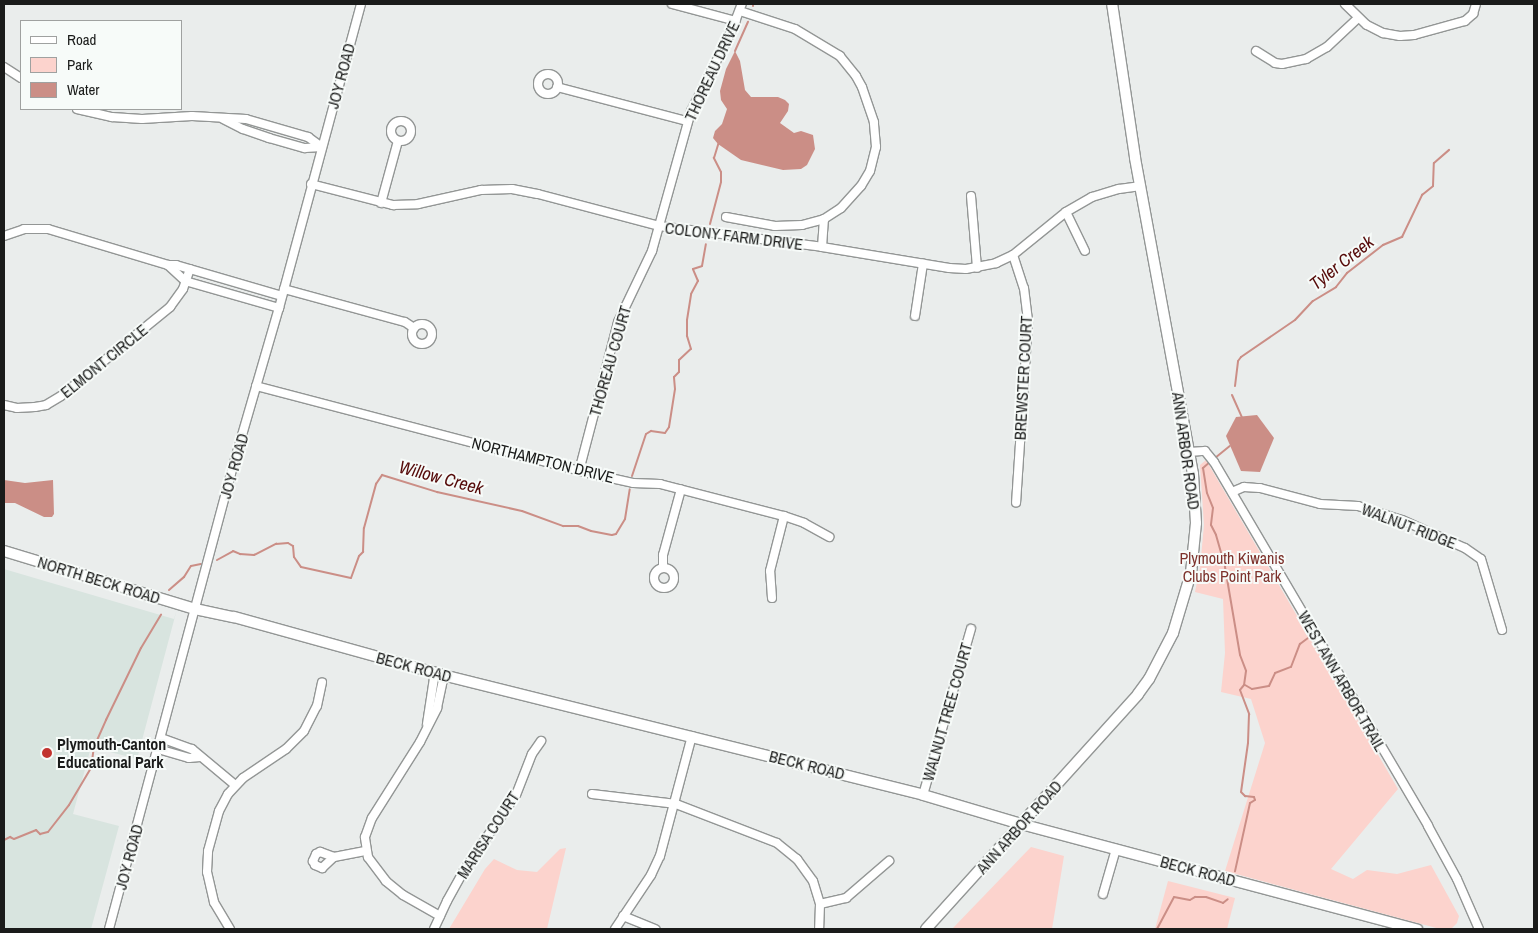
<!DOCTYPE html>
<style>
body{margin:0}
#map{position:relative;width:1538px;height:933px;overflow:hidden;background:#eaedec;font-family:"Archivo Narrow",sans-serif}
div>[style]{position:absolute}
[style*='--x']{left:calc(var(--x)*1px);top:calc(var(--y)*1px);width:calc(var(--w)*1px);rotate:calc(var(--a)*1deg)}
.built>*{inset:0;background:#d8e4df}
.green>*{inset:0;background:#fcd3cd}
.water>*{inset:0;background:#cb8e86}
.stream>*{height:2px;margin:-1px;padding:0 1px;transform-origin:1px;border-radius:1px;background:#cb8e86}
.roads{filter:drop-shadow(1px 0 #939695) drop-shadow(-1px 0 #939695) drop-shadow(0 1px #939695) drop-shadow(0 -1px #939695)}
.minor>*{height:8px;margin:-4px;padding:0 4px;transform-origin:4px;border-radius:4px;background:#fff}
.minor>.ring{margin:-4px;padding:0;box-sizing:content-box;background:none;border:8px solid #fff;border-radius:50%}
.major>*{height:10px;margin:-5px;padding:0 5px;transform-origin:5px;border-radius:5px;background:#fff}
.dots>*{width:14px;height:14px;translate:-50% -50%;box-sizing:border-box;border:2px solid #f7fbf9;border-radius:50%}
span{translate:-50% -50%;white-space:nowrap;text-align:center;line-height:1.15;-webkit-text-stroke:4px #f7fbf9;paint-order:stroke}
.street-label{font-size:16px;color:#1a1b1a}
.park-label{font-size:16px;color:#7d322c}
.poi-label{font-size:16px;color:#1a1b1a;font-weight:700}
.left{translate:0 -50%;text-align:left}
.water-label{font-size:18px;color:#560b0a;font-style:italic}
.frame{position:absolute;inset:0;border:5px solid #1a1b1a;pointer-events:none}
.legend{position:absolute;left:20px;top:20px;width:162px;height:90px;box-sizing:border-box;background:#f7fbf9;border:1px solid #9fa1a0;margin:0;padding:6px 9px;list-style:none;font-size:15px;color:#1a1b1a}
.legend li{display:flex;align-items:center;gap:10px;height:25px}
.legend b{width:25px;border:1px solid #9fa1a0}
</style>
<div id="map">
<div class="built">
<i style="clip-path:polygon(4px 569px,174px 619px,177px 609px,137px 759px,91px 747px,73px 814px,119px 826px,91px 929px,4px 929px)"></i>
</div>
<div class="green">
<i style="clip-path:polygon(1206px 460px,1398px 789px,1331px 869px,1353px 879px,1367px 870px,1397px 874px,1431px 865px,1459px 916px,1457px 923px,1451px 929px,1440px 929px,1225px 871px,1265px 743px,1251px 699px,1221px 692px,1225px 653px,1223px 599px,1195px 592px,1200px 568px,1204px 525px,1200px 465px)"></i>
<i style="clip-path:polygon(1031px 847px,1064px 856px,1052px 929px,952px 929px)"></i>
<i style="clip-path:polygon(566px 848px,547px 929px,449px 929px,485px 869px,494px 859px,517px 870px,537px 872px,560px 849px)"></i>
<i style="clip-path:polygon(1168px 881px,1235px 898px,1227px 929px,1155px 929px)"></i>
</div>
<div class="water">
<i style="clip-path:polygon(735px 51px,740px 61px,745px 90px,751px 97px,778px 97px,785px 100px,789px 104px,788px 111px,780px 123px,794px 133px,801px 131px,813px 135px,815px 149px,807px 165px,801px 169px,783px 170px,741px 160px,718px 144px,713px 138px,715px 131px,722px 124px,727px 109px,721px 100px,720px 91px,726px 69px)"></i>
<i style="clip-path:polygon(1257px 415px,1274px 438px,1260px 472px,1241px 471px,1226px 436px,1236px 417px)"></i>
<i style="clip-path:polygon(4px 480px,25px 483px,53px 480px,54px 514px,52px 517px,44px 517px,15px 503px,4px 503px)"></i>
</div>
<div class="stream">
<i style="--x:753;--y:6;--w:2;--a:-90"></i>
<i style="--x:735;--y:51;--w:32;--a:-66"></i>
<i style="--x:710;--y:224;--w:43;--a:-75.3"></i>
<i style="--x:721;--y:182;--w:10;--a:-90"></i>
<i style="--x:721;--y:172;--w:16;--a:-117"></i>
<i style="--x:714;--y:158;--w:17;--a:-73"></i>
<i style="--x:1235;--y:386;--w:25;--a:-83"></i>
<i style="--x:1238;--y:361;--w:5;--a:-53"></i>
<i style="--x:1241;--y:357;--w:65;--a:-34.4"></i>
<i style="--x:1295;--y:320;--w:26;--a:-47"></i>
<i style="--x:1313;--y:301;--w:27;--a:-31"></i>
<i style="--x:1336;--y:287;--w:18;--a:-52"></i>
<i style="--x:1347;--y:273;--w:46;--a:-37.9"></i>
<i style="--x:1383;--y:245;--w:21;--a:-23"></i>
<i style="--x:1402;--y:237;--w:47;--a:-64.5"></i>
<i style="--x:1422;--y:195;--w:14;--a:-39"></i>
<i style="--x:1433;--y:186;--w:23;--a:-88"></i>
<i style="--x:1434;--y:163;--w:20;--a:-41"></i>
<i style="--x:1232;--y:395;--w:24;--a:66"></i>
<i style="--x:1215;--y:458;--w:19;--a:-39"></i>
<i style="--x:1211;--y:461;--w:11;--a:139"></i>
<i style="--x:1203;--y:468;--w:25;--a:81"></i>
<i style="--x:1207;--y:493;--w:16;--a:68"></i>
<i style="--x:1213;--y:508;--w:17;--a:97"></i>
<i style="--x:1211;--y:525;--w:11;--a:63"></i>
<i style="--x:1216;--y:535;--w:33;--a:74"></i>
<i style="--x:1225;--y:567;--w:89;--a:80.3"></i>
<i style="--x:1240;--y:655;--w:17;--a:69"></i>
<i style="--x:1246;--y:671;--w:14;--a:98"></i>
<i style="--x:1244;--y:685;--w:6;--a:129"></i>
<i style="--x:1240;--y:690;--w:26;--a:69"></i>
<i style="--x:1249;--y:714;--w:29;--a:92"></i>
<i style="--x:1248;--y:743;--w:49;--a:98.1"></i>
<i style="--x:1241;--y:792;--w:6;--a:45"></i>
<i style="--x:1245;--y:796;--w:9;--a:6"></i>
<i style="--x:1254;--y:797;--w:3;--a:72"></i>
<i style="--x:1255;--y:800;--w:6;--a:149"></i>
<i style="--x:1250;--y:803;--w:70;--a:102.4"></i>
<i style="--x:632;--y:476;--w:44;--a:-71.6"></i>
<i style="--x:646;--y:434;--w:6;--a:-31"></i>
<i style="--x:651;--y:431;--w:14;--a:8"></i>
<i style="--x:665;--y:433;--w:7;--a:-56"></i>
<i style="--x:669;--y:427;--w:38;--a:-81"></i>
<i style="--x:675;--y:389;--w:12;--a:-95"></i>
<i style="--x:674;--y:377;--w:7;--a:-45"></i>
<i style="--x:679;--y:372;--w:12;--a:-90"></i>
<i style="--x:679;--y:360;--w:16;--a:-43"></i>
<i style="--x:691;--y:349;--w:14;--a:-107"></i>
<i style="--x:687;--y:336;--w:16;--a:-90"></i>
<i style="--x:687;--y:320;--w:26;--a:-81"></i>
<i style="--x:691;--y:294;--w:15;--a:-62"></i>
<i style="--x:698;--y:281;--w:13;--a:-113"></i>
<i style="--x:693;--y:269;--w:9;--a:-18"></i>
<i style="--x:702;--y:266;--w:22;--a:-80"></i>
<i style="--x:217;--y:560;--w:18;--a:-29"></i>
<i style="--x:233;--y:551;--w:8;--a:23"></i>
<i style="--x:240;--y:554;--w:14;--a:4"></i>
<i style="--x:254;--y:555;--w:25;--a:-27"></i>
<i style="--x:276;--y:544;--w:12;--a:-5"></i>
<i style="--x:288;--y:543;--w:6;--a:31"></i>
<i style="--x:293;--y:546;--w:11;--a:85"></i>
<i style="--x:294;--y:557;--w:12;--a:55"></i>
<i style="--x:301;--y:567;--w:51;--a:12.4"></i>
<i style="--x:351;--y:578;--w:23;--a:-70"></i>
<i style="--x:359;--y:556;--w:6;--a:-45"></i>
<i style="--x:363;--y:552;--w:24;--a:-88"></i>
<i style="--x:364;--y:528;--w:46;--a:-74.7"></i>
<i style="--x:376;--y:484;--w:11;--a:-56"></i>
<i style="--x:382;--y:475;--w:58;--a:17.2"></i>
<i style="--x:437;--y:492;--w:87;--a:12.6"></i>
<i style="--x:522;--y:511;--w:44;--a:20.1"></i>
<i style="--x:563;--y:526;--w:15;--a:0"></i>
<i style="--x:578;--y:526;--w:14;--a:21"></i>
<i style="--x:591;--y:531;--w:21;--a:11"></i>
<i style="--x:612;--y:535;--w:4;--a:-14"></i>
<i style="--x:616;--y:534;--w:17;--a:-59"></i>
<i style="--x:625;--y:519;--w:30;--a:-81"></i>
<i style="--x:169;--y:590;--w:20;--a:-41"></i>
<i style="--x:184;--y:577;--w:13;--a:-58"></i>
<i style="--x:191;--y:566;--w:10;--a:-11"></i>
<i style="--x:1245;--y:685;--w:8;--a:30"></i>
<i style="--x:1252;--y:689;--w:17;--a:-10"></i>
<i style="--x:1269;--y:686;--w:14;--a:-65"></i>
<i style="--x:1275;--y:673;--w:17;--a:-21"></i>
<i style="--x:1291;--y:667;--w:25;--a:-69"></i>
<i style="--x:1300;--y:644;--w:10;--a:-37"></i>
<i style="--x:4;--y:840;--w:7;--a:-27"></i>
<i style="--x:10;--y:837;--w:4;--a:27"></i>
<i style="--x:14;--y:839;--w:24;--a:-22"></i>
<i style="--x:36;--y:830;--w:6;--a:45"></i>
<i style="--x:40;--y:834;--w:8;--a:-14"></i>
<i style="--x:48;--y:832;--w:34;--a:-52"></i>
<i style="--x:69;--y:805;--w:43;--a:-59.3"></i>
<i style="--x:91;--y:768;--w:21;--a:-82"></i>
<i style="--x:94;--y:747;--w:30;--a:-66"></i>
<i style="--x:106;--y:720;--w:80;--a:-64.1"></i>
<i style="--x:141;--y:648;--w:39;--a:-59"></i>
<i style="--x:1157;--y:929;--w:36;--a:-62"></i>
<i style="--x:1174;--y:897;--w:16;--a:11"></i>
<i style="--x:1190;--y:900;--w:6;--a:-31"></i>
<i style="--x:1195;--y:897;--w:11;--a:0"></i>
<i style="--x:1206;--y:897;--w:18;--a:19"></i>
<i style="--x:1223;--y:903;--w:6;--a:-39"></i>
</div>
<div class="roads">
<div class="minor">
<i style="--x:672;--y:4;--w:66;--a:14.9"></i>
<i style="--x:1345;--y:4;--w:30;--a:44"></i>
<i style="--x:1367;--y:25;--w:18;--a:27"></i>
<i style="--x:1383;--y:33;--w:17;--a:10"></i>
<i style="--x:1400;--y:36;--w:14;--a:-4"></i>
<i style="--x:1414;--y:35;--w:53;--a:-15.4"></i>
<i style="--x:1465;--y:21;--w:11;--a:-41"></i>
<i style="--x:1473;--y:14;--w:10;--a:-73"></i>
<i style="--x:1256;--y:51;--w:22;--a:32"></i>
<i style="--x:1275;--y:63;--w:7;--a:8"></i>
<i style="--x:1282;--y:64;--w:25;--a:-12"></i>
<i style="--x:1306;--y:59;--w:24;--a:-30"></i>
<i style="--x:1327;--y:47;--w:42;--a:-43.1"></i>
<i style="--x:4;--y:67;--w:20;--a:33"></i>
<i class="ring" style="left:538px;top:74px;width:12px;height:12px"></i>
<i style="--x:557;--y:87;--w:134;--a:14.7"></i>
<i style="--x:77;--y:109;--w:36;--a:13"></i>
<i style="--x:112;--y:117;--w:30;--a:4"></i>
<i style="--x:142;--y:119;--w:50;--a:-3.4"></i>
<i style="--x:192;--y:116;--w:54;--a:3.2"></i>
<i style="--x:246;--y:119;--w:65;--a:16.2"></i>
<i style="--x:308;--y:137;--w:17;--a:36"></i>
<i style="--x:223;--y:119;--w:22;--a:27"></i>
<i style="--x:243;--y:129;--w:28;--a:19"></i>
<i style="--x:269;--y:138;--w:37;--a:16"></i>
<i style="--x:305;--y:148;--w:17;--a:-3"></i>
<i class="ring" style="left:391px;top:121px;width:12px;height:12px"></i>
<i style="--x:311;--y:184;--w:85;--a:14.4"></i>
<i style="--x:393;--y:205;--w:25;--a:-2"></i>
<i style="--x:418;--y:204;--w:65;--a:-12.5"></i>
<i style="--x:481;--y:190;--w:31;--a:-2"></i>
<i style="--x:512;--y:189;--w:26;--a:11"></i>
<i style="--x:538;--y:194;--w:125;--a:14.8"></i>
<i style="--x:659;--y:226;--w:164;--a:7.3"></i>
<i style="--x:822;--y:247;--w:129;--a:9.4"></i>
<i style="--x:949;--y:268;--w:17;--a:3"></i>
<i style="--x:966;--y:269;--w:31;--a:-11"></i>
<i style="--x:996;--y:263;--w:19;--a:-25"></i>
<i style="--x:1013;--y:255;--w:68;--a:-39.1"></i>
<i style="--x:1066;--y:212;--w:30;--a:-30"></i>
<i style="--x:1092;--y:197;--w:28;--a:-17"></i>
<i style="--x:1119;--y:189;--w:22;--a:-8"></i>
<i style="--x:971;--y:196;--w:72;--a:85.2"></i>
<i style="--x:381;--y:203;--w:64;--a:-74.7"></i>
<i style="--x:1066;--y:212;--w:43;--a:64"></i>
<i style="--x:726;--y:217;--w:50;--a:10.4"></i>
<i style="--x:775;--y:226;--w:27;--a:-2"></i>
<i style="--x:802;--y:225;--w:23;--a:-15"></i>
<i style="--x:824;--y:219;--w:20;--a:-33"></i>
<i style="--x:841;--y:208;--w:30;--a:-48"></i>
<i style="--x:861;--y:186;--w:17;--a:-59"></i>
<i style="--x:870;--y:171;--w:25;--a:-76"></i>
<i style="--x:876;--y:147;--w:25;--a:-95"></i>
<i style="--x:874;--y:122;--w:37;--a:-109"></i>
<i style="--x:862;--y:87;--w:13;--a:-119"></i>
<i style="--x:856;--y:76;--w:26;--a:-129"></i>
<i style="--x:840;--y:56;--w:52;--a:-149"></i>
<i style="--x:795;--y:29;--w:58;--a:-161.9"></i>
<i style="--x:4;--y:236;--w:21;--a:-19"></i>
<i style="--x:24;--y:229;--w:24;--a:0"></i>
<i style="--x:48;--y:229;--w:125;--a:16.7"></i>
<i style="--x:168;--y:265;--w:8;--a:0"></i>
<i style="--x:176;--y:265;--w:110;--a:16.3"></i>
<i style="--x:822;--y:247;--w:28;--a:-86"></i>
<i style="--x:1013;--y:255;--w:35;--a:72"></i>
<i style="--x:1024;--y:288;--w:35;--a:83"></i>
<i style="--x:1028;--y:323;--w:180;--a:93.8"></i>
<i style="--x:168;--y:265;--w:23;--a:43"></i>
<i style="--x:185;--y:281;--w:98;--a:16"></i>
<i style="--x:284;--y:289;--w:125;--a:15.3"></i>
<i style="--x:405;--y:322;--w:11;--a:34"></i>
<i style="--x:915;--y:316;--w:53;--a:-81.3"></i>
<i class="ring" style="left:412px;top:324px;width:12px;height:12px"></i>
<i style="--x:256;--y:386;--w:334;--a:14.7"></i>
<i style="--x:579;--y:471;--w:55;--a:12.5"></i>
<i style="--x:633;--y:483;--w:27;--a:2"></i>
<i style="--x:660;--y:484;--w:128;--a:14.5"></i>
<i style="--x:784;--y:516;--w:21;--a:19"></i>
<i style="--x:804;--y:523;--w:29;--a:29"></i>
<i style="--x:4;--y:405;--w:13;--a:13"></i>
<i style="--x:17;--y:408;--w:18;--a:-3"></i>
<i style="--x:35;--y:407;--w:11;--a:-10"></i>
<i style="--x:46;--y:405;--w:17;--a:-31"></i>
<i style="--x:61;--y:396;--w:141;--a:-39.2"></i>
<i style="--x:170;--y:307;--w:22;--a:-54"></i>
<i style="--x:183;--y:289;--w:21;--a:-71"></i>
<i style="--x:1189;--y:452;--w:16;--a:-4"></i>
<i style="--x:1205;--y:451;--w:14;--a:51"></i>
<i style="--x:1214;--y:462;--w:422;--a:59.5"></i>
<i style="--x:1428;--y:826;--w:60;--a:61.3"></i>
<i style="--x:1457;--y:879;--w:55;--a:66.3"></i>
<i style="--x:579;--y:471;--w:154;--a:-75.3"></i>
<i style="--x:618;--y:322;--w:79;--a:-64.4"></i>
<i style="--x:652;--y:251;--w:145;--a:-74.4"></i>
<i style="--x:691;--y:111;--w:89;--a:-63.1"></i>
<i style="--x:731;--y:32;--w:30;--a:-69"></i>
<i style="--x:1232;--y:492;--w:13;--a:-23"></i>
<i style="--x:1244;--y:487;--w:16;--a:4"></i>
<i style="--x:1260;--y:488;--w:62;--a:14.9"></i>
<i style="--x:1320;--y:504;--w:38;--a:3"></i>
<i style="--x:1358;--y:506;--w:46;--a:17.7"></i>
<i style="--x:1402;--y:520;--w:69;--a:24"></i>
<i style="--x:1465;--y:548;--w:19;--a:35"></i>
<i style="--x:1481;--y:559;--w:74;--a:73.5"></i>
<i style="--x:663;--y:567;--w:12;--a:-90"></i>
<i style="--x:663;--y:555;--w:68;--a:-74.7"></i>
<i class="ring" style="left:654px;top:568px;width:12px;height:12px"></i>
<i style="--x:772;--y:598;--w:27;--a:-94"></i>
<i style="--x:770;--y:571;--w:57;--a:-75.7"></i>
<i style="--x:427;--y:724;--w:53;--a:-81.3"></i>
<i style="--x:161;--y:738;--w:33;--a:20"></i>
<i style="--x:192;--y:749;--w:56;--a:39.9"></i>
<i style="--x:158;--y:749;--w:32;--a:16"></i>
<i style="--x:189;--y:758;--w:11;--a:-5"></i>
<i style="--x:592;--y:794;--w:85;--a:6.8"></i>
<i style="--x:676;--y:804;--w:108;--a:21.1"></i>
<i style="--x:777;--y:843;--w:26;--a:39"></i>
<i style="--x:797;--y:859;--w:27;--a:54"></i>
<i style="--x:813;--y:881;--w:24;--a:73"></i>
<i style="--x:820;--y:904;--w:25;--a:92"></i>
<i style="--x:923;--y:795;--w:173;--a:-73.9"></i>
<i style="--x:334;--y:857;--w:15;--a:-160"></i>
<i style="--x:320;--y:852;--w:4;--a:153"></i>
<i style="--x:316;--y:854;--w:8;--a:113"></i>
<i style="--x:313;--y:861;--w:4;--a:63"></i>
<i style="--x:315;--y:865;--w:8;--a:23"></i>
<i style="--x:322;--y:868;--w:16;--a:-43"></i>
<i style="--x:334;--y:857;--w:33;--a:-11"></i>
<i style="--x:1103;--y:894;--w:47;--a:-73.9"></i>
<i style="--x:820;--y:904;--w:27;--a:-13"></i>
<i style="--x:846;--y:898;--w:57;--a:-40.7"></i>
<i style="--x:440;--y:916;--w:43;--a:-150.4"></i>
<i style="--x:403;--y:895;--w:22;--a:-141"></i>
<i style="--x:386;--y:881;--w:30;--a:-127"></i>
<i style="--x:368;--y:857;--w:20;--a:-99"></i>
<i style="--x:365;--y:837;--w:20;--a:-70"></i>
<i style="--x:372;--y:818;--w:90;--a:-57.7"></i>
<i style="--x:420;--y:742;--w:38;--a:-63"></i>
<i style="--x:437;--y:708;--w:34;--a:-78"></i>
<i style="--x:623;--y:916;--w:35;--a:22"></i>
<i style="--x:109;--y:929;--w:472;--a:-75"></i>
<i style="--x:231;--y:473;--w:172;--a:-73.8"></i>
<i style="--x:279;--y:308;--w:315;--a:-74.9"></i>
<i style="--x:230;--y:929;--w:31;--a:-121"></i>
<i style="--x:214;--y:902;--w:31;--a:-103"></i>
<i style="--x:207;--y:872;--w:21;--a:-87"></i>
<i style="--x:208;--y:851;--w:41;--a:-74.6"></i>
<i style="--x:219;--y:811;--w:19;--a:-62"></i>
<i style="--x:228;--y:794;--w:22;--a:-47"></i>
<i style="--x:243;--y:778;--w:52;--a:-34"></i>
<i style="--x:286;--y:749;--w:25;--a:-45"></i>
<i style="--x:304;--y:731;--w:28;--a:-63"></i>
<i style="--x:317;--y:706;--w:24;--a:-78"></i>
<i style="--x:434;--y:929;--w:31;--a:-65"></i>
<i style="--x:447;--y:901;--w:35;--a:-61"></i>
<i style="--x:464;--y:870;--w:91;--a:-55.3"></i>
<i style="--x:516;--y:795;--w:44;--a:-68.7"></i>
<i style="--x:532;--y:754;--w:16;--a:-55"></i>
<i style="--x:615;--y:929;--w:65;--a:-56.3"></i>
<i style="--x:651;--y:875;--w:21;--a:-65"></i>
<i style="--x:660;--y:856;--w:124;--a:-75.1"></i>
</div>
<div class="major">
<i style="--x:4;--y:551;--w:200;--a:16.9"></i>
<i style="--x:195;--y:609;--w:40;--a:12"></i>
<i style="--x:234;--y:617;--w:213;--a:15.5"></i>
<i style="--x:439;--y:674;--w:499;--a:14"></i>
<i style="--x:923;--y:795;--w:102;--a:16.5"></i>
<i style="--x:1021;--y:824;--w:410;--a:14.9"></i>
<i style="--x:926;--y:929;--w:316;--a:-47.9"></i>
<i style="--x:1138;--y:694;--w:19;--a:-54"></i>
<i style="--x:1149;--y:679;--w:52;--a:-62.4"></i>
<i style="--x:1173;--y:633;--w:63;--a:-73.3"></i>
<i style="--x:1191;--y:573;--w:50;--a:-84.3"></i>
<i style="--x:1196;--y:523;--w:49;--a:-93.5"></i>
<i style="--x:1193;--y:474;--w:322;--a:-100.4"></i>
<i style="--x:1135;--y:157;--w:155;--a:-98.5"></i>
</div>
</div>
<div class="dots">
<i style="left:47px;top:753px;background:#c2332f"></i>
</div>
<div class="street-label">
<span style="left:712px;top:71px;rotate:-65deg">THOREAU DRIVE</span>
<span style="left:341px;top:76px;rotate:-75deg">JOY ROAD</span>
<span style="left:734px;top:236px;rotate:7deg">COLONY FARM DRIVE</span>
<span style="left:104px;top:361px;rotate:-39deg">ELMONT CIRCLE</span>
<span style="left:610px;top:361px;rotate:-74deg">THOREAU COURT</span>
<span style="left:1023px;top:378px;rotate:-87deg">BREWSTER COURT</span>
<span style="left:1186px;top:451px;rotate:82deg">ANN ARBOR ROAD</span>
<span style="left:543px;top:460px;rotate:14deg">NORTHAMPTON DRIVE</span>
<span style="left:234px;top:466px;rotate:-74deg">JOY ROAD</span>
<span style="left:1409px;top:526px;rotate:21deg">WALNUT RIDGE</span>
<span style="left:99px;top:580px;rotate:17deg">NORTH BECK ROAD</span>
<span style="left:414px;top:667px;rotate:15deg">BECK ROAD</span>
<span style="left:1342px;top:681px;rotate:60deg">WEST ANN ARBOR TRAIL</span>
<span style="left:947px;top:712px;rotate:-74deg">WALNUT TREE COURT</span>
<span style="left:807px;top:765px;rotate:14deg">BECK ROAD</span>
<span style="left:1019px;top:827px;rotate:-48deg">ANN ARBOR ROAD</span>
<span style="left:488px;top:835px;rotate:-57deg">MARISA COURT</span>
<span style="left:129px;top:857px;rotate:-75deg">JOY ROAD</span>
<span style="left:1198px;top:871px;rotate:15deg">BECK ROAD</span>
</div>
<div class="park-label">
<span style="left:1232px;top:567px">Plymouth Kiwanis<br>Clubs Point Park</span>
</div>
<div class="poi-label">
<span class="left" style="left:57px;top:753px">Plymouth-Canton<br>Educational Park</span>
</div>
<div class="water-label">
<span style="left:1342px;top:263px;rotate:-38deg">Tyler Creek</span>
<span style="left:441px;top:478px;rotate:15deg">Willow Creek</span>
</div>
<div class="frame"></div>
<ul class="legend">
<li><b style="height:6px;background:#fff"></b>Road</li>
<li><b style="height:14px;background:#fcd3cd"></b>Park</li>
<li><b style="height:14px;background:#cb8e86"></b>Water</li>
</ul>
</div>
